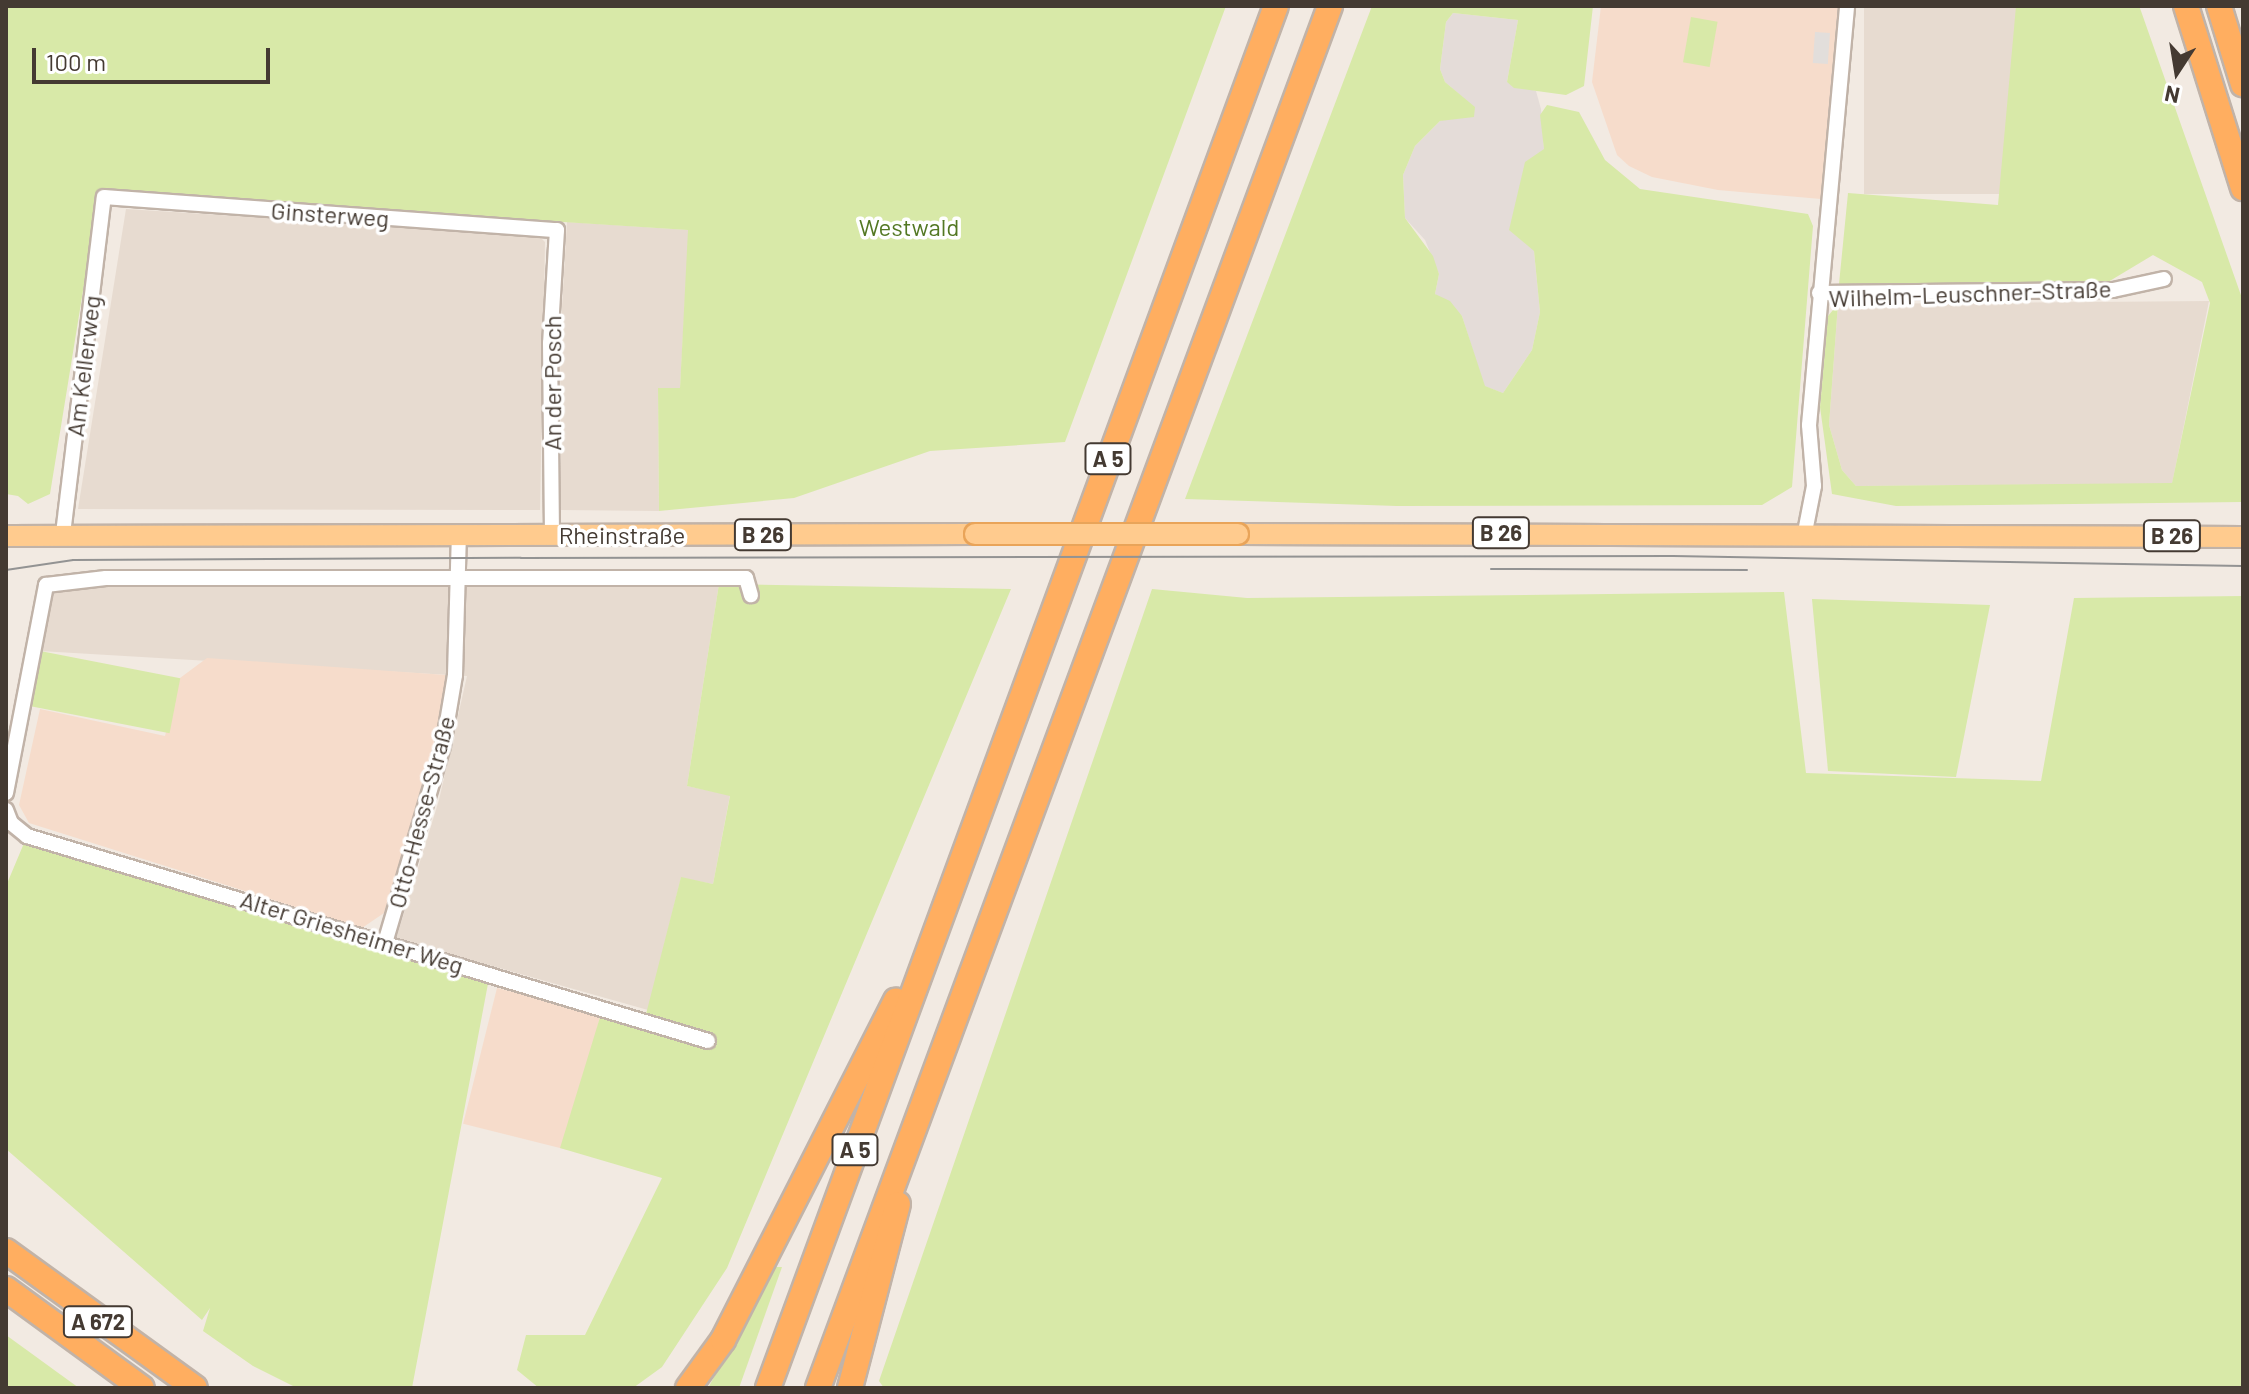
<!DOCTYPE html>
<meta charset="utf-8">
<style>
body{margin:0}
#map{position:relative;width:2249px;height:1394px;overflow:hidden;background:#f2eae2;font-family:Barlow,sans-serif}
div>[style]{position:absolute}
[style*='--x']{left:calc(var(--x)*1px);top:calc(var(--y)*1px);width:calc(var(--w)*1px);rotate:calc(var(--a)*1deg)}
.residential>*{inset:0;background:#e7dbd0;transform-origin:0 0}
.commercial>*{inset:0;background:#f6dccb;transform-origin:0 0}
.industrial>*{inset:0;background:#e4dcd8}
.green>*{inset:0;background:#d8e9a8;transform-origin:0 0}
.parking>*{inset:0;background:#e2dedb;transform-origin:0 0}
.roads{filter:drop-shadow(2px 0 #c1b3a8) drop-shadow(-2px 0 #c1b3a8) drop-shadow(0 2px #c1b3a8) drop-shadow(0 -2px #c1b3a8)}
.street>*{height:14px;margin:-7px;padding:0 7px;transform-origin:7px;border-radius:7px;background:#fff}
.primary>*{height:20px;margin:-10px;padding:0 10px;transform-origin:10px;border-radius:10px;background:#ffcb8e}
.highway>*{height:24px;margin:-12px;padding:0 12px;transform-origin:12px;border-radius:12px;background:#ffae60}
.tram>*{height:2px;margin:-1px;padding:0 1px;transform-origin:1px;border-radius:1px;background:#939393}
.bridges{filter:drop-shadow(2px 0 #e9a459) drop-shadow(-2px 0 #e9a459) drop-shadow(0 2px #e9a459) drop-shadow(0 -2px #e9a459)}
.primary-bridge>*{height:20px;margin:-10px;padding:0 10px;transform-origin:10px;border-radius:10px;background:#ffcb8e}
span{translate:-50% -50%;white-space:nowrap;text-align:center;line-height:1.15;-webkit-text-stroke:7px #fff;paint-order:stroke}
.shield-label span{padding:2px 6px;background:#fff;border:2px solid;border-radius:6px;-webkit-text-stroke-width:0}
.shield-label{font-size:22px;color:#443a32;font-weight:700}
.street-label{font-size:24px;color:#443a32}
.park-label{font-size:24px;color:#537823}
.frame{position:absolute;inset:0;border:8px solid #443a32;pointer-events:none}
.north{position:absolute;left:2137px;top:32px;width:80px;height:80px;-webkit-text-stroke:6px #fff;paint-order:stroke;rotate:192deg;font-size:22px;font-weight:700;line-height:32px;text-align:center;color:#443a32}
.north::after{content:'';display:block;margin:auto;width:28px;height:36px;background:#443a32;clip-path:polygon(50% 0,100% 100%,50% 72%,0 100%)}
.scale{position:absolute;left:32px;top:48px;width:238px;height:36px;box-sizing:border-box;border:4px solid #443a32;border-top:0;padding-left:10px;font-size:24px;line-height:28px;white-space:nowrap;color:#443a32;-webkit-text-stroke:6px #fff;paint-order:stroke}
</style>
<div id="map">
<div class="residential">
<i style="left:1864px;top:6px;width:152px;height:188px"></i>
<i style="clip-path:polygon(126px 209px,538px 235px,545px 242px,540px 510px,78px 509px)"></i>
<i style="clip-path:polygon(567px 222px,689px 230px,680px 388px,658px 388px,659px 511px,561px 510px,560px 341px)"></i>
<i style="clip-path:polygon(2209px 301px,2172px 484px,1856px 486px,1842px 470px,1829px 425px,1838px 304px)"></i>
<i style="clip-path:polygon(719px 584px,687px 786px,730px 795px,713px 884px,681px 878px,648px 1010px,396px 939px,439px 800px,467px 676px,40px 651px,53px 592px,72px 587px)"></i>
</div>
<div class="commercial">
<i style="clip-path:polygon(1601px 6px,1838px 6px,1821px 199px,1718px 190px,1652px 177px,1629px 166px,1617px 155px,1592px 82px)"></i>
<i style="clip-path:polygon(207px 658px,446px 675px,434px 753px,384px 913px,362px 928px,29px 823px,19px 805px,40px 709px,165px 736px,180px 678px)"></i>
<i style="left:497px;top:988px;width:107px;height:140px;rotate:14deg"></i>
</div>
<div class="industrial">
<i style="clip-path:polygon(1453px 13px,1518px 20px,1507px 82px,1536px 91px,1541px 109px,1544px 149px,1534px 251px,1540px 312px,1532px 350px,1503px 393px,1484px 386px,1462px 316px,1435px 294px,1439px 274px,1425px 240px,1405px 218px,1403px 175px,1415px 146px,1440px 121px,1474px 107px,1445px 82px,1440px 69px,1446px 22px)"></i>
</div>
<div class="green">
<i style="clip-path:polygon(6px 6px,1226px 6px,1065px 442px,930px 451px,794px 498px,659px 511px,658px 388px,680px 388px,688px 230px,120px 194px,94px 223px,50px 494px,28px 504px,18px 496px,6px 494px)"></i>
<i style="clip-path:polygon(1372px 6px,1593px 6px,1584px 86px,1566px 95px,1514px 88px,1507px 82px,1518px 20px,1453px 13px,1446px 22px,1440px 69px,1445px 82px,1475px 107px,1474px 117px,1440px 121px,1415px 146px,1403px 175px,1405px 218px,1433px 256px,1439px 274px,1435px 294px,1450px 301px,1462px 316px,1485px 386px,1503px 393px,1532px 350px,1540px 312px,1534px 251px,1509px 230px,1525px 162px,1544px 149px,1540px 115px,1547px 105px,1579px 112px,1605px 160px,1640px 189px,1808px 214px,1813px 226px,1792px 487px,1762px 505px,1397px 506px,1185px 499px)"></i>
<i style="clip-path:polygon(2016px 6px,2139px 6px,2141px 11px,2243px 301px,2243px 502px,1896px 506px,1832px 494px,1820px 407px,1828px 316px,1838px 304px,1829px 425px,1842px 470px,1856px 486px,2172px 483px,2210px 303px,2202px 282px,2153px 255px,2108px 282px,1839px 284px,1848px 193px,1998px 205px)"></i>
<i style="left:1691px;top:17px;width:27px;height:46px;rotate:10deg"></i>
<i style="clip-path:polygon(719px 584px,1011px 589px,727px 1268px,662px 1367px,633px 1388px,539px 1388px,517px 1370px,526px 1335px,585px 1335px,662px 1178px,560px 1148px,601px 1014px,645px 1018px,681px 877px,713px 884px,730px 796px,687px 786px)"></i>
<i style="clip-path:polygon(1152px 589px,1247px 598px,1784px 592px,1806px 773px,2041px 781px,2074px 598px,2243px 596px,2243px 1388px,884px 1388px,879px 1381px)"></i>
<i style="clip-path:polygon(1812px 599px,1990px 605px,1956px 777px,1828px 771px)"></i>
<i style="left:35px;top:650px;width:148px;height:56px;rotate:11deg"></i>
<i style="clip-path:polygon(27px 836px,490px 973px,412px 1388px,297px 1388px,253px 1366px,203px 1331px,210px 1308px,202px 1320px,6px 1149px,6px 886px)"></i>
<i style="clip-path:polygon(775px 1267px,782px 1267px,739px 1388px,708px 1388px)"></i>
<i style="clip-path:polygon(6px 1335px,79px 1388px,6px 1388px)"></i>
</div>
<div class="parking">
<i style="left:1815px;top:32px;width:15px;height:31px;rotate:4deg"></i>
</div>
<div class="roads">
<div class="street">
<i style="--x:1819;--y:293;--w:294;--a:-0.6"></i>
<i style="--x:2113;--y:290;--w:52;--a:-12.2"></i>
<i style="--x:1805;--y:532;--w:47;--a:-78.9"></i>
<i style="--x:1814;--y:486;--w:61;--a:-94.7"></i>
<i style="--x:1809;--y:425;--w:421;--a:-84.8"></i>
<i style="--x:63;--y:534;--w:339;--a:-83.1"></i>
<i style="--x:104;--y:197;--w:454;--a:4.2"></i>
<i style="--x:557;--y:230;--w:113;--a:93.5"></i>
<i style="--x:550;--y:343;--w:193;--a:89.4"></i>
<i style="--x:6;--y:793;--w:212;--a:-79.1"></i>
<i style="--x:46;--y:585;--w:60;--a:-6.7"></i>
<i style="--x:106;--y:578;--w:640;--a:0"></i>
<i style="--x:746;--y:578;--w:18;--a:74"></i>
<i style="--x:6;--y:810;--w:14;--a:69"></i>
<i style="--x:11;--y:823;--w:21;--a:39"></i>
<i style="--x:27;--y:836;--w:711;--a:16.75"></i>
<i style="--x:385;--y:943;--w:205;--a:-73.6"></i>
<i style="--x:443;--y:746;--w:72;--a:-80.4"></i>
<i style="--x:455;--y:675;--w:139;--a:-88.4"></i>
</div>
<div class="primary">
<i style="--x:1238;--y:534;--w:1005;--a:0.17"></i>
<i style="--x:6;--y:536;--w:969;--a:-0.12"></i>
</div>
<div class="highway">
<i style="--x:2186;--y:6;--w:191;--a:72.6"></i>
<i style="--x:2219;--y:6;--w:82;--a:72.9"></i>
<i style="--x:6;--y:1251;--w:233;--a:35.9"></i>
<i style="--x:6;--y:1289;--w:168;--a:36.1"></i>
<i style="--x:688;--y:1388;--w:59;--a:-53.9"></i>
<i style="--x:723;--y:1340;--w:381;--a:-63"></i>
<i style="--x:768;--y:1388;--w:1472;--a:-69.82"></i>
<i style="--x:818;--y:1388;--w:1474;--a:-69.67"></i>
<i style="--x:850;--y:1388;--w:190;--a:-75.4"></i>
</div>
</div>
<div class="tram">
<i style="--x:1491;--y:569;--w:256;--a:0.2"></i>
<i style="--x:6;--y:570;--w:68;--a:-8.5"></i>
<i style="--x:73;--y:560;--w:448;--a:-0.3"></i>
<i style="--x:521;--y:558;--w:1152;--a:-0.1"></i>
<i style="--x:1673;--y:556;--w:570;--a:1.01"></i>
</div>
<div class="bridges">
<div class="primary-bridge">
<i style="--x:975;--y:534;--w:263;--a:0"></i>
</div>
</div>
<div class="shield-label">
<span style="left:1108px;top:459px">A 5</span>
<span style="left:1501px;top:533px">B 26</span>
<span style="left:763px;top:535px">B 26</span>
<span style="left:2172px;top:536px">B 26</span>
<span style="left:855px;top:1150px">A 5</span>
<span style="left:98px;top:1322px">A 672</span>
</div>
<div class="street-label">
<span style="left:330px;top:214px;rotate:4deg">Ginsterweg</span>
<span style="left:1970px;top:293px;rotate:-2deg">Wilhelm-Leuschner-Straße</span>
<span style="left:83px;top:366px;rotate:-83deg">Am Kellerweg</span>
<span style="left:552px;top:383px;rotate:-90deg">An der Posch</span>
<span style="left:622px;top:535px">Rheinstraße</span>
<span style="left:421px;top:812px;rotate:-75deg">Otto-Hesse-Straße</span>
<span style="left:352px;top:932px;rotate:17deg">Alter Griesheimer Weg</span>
</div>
<div class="park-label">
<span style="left:909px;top:227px">Westwald</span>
</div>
<div class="frame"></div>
<div class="north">N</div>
<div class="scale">100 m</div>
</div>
